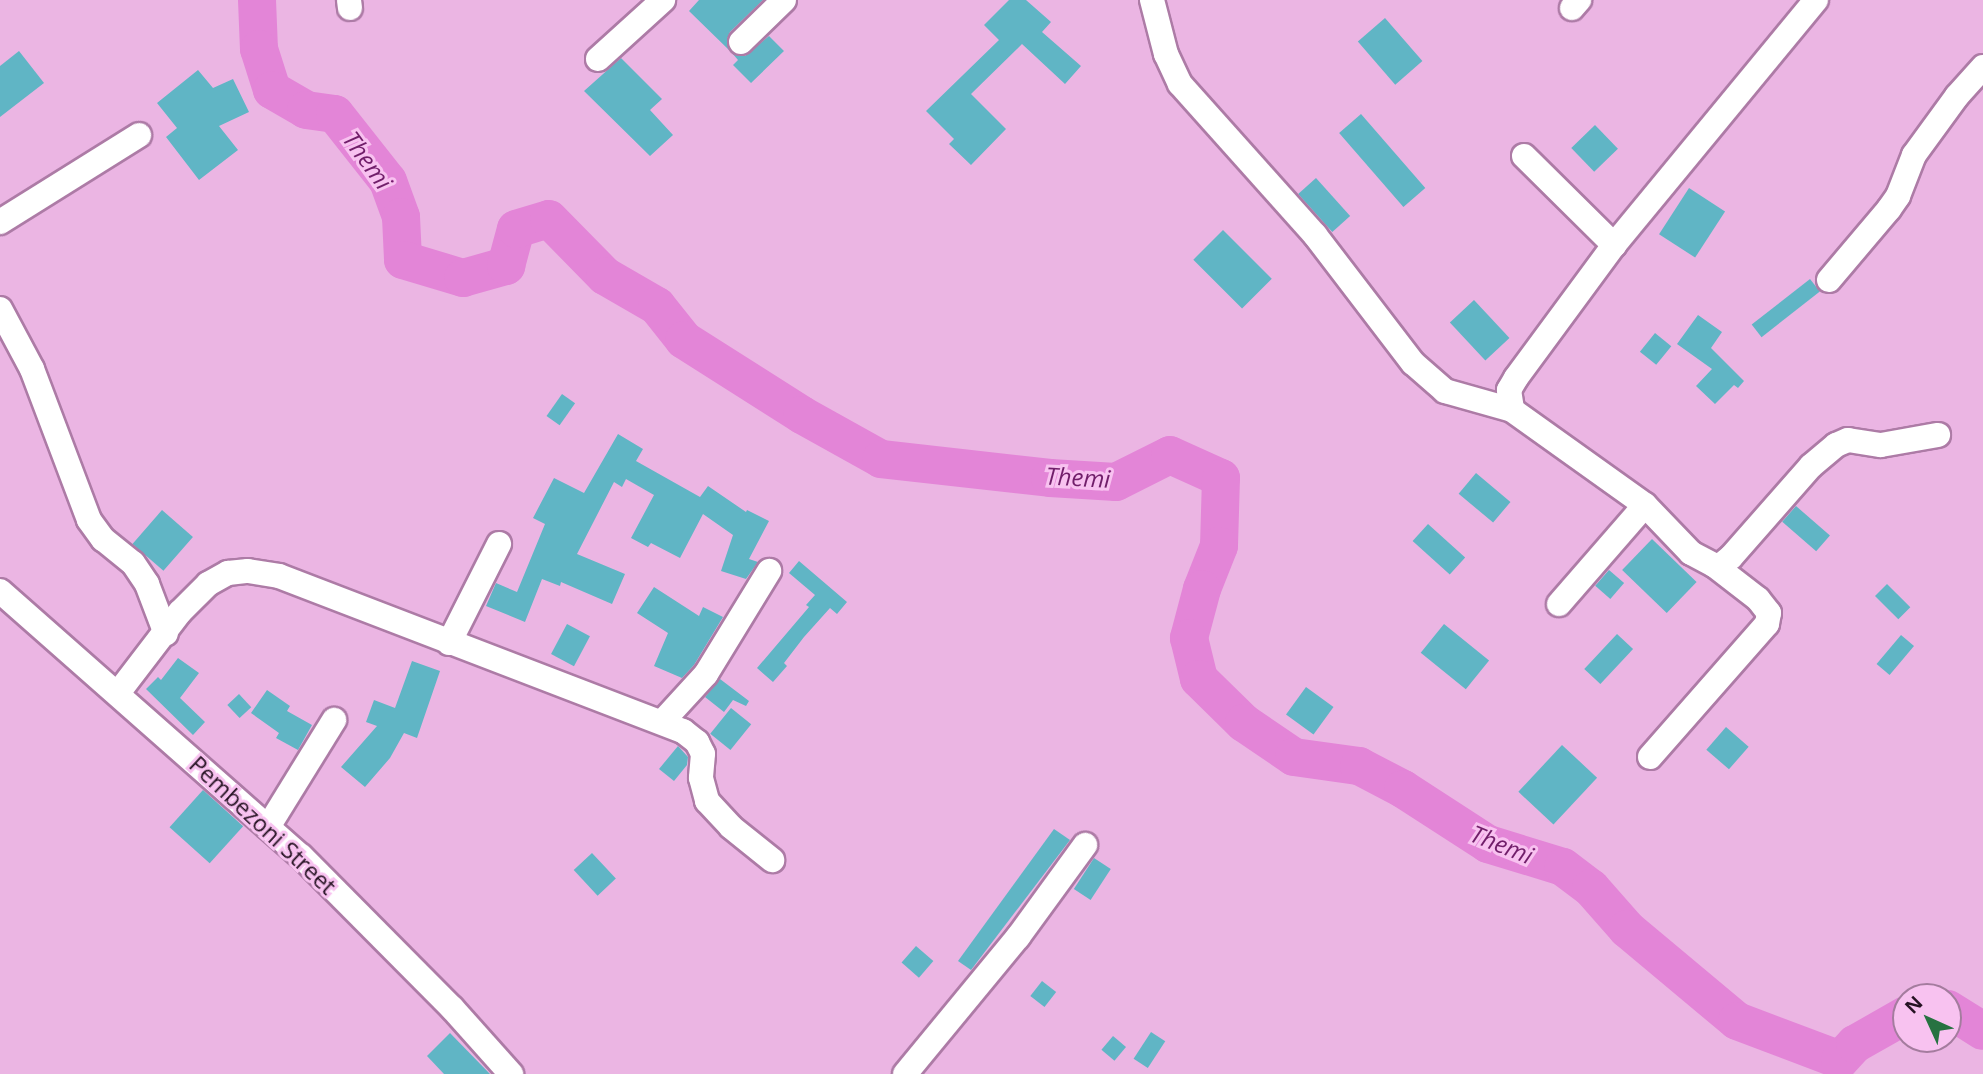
<!DOCTYPE html>
<style>
body{margin:0}
#map{position:relative;width:1983px;height:1074px;overflow:hidden;background:#ebb5e3;font-family:"Open Sans",sans-serif}
div>[style]{position:absolute}
[style*='--x']{left:calc(var(--x)*1px);top:calc(var(--y)*1px);width:calc(var(--w)*1px);rotate:calc(var(--a)*1deg)}
.river>*{height:38px;margin:-19px;padding:0 19px;transform-origin:19px;border-radius:19px;background:#e385d7}
.building>*{inset:0;background:#60b5c5;transform-origin:0 0}
.roads{filter:drop-shadow(2px 0 #ad7ba6) drop-shadow(-2px 0 #ad7ba6) drop-shadow(0 2px #ad7ba6) drop-shadow(0 -2px #ad7ba6)}
.minor>*{height:24px;margin:-12px;padding:0 12px;transform-origin:12px;border-radius:12px;background:#fff}
span{translate:-50% -50%;white-space:nowrap;text-align:center;line-height:1.15;-webkit-text-stroke:6px #f8c2f0;paint-order:stroke}
.street-label{font-size:23px;color:#261223}
.water-label{font-size:24px;color:#711e6a;font-style:italic}
.north{position:absolute;left:1892px;top:983px;width:70px;height:70px;box-sizing:border-box;background:#f8c2f0;border:2px solid #a47c9e;border-radius:50%;rotate:315deg;font-size:19px;font-weight:700;line-height:28px;text-align:center;color:#261223}
.north::after{content:'';display:block;margin:auto;width:24px;height:32px;background:#277241;clip-path:polygon(50% 0,100% 100%,50% 72%,0 100%)}
</style>
<div id="map">
<div class="river">
<i style="--x:257;--y:0;--w:49;--a:87.7"></i>
<i style="--x:259;--y:49;--w:43;--a:72.4"></i>
<i style="--x:272;--y:90;--w:39;--a:30"></i>
<i style="--x:306;--y:110;--w:29;--a:8"></i>
<i style="--x:335;--y:114;--w:85;--a:51.7"></i>
<i style="--x:388;--y:181;--w:38;--a:70"></i>
<i style="--x:401;--y:217;--w:43;--a:87.3"></i>
<i style="--x:403;--y:260;--w:63;--a:16.7"></i>
<i style="--x:463;--y:278;--w:45;--a:-15.6"></i>
<i style="--x:506;--y:266;--w:38;--a:-75"></i>
<i style="--x:516;--y:229;--w:34;--a:-17"></i>
<i style="--x:549;--y:219;--w:80;--a:45.5"></i>
<i style="--x:605;--y:276;--w:60;--a:30"></i>
<i style="--x:657;--y:306;--w:43;--a:51.5"></i>
<i style="--x:684;--y:340;--w:140;--a:32.4"></i>
<i style="--x:802;--y:415;--w:90;--a:29.1"></i>
<i style="--x:881;--y:459;--w:170;--a:6.4"></i>
<i style="--x:1050;--y:478;--w:66;--a:3.5"></i>
<i style="--x:1116;--y:482;--w:60;--a:-26.6"></i>
<i style="--x:1170;--y:455;--w:56;--a:24.3"></i>
<i style="--x:1221;--y:478;--w:68;--a:91.7"></i>
<i style="--x:1219;--y:546;--w:46;--a:111.6"></i>
<i style="--x:1202;--y:589;--w:51;--a:104.9"></i>
<i style="--x:1189;--y:638;--w:42;--a:76.3"></i>
<i style="--x:1199;--y:679;--w:63;--a:44.4"></i>
<i style="--x:1244;--y:723;--w:60;--a:34.2"></i>
<i style="--x:1294;--y:757;--w:66;--a:7.9"></i>
<i style="--x:1359;--y:766;--w:50;--a:27.6"></i>
<i style="--x:1403;--y:789;--w:101;--a:32.9"></i>
<i style="--x:1488;--y:844;--w:78;--a:17"></i>
<i style="--x:1563;--y:867;--w:35;--a:37"></i>
<i style="--x:1591;--y:888;--w:55;--a:48.7"></i>
<i style="--x:1627;--y:929;--w:143;--a:39.9"></i>
<i style="--x:1737;--y:1021;--w:110;--a:20.7"></i>
<i style="--x:1840;--y:1060;--w:22;--a:-47"></i>
<i style="--x:1855;--y:1044;--w:59;--a:-29.6"></i>
<i style="--x:1948;--y:1009;--w:41;--a:32.2"></i>
</div>
<div class="building">
<i style="clip-path:polygon(699px 0,763px 0,730px 32px,727px 39px,730px 51px,689px 11px)"></i>
<i style="clip-path:polygon(1009px 0,1026px 0,1051px 22px,1042px 32px,1081px 66px,1065px 84px,1022px 44px,971px 94px,1006px 129px,971px 165px,949px 144px,954px 139px,926px 111px,999px 40px,984px 25px)"></i>
<i style="left:1385px;top:18px;width:57px;height:36px;rotate:49deg"></i>
<i style="clip-path:polygon(769px 36px,784px 51px,751px 83px,733px 65px,738px 60px,732px 53px,745px 56px)"></i>
<i style="clip-path:polygon(19px 51px,44px 83px,0 117px,0 66px)"></i>
<i style="clip-path:polygon(621px 58px,662px 99px,650px 110px,673px 135px,650px 156px,584px 91px)"></i>
<i style="clip-path:polygon(198px 70px,213px 88px,233px 79px,249px 112px,219px 126px,238px 150px,199px 180px,166px 137px,177px 128px,157px 103px)"></i>
<i style="left:1361px;top:114px;width:98px;height:29px;rotate:49deg"></i>
<i style="left:1595px;top:125px;width:33px;height:33px;rotate:46deg"></i>
<i style="left:1316px;top:178px;width:51px;height:24px;rotate:48deg"></i>
<i style="left:1689px;top:188px;width:43px;height:55px;rotate:33deg"></i>
<i style="left:1223px;top:230px;width:69px;height:42px;rotate:45deg"></i>
<i style="left:1810px;top:279px;width:16px;height:74px;rotate:52deg"></i>
<i style="left:1474px;top:300px;width:52px;height:33px;rotate:47deg"></i>
<i style="clip-path:polygon(1698px 315px,1722px 332px,1711px 348px,1744px 381px,1738px 388px,1734px 385px,1715px 404px,1696px 386px,1712px 369px,1677px 344px)"></i>
<i style="left:1655px;top:333px;width:21px;height:24px;rotate:39deg"></i>
<i style="left:562px;top:394px;width:16px;height:27px;rotate:35deg"></i>
<i style="clip-path:polygon(618px 434px,643px 449px,636px 461px,700px 497px,708px 486px,746px 512px,747px 510px,769px 521px,749px 559px,758px 562px,746px 579px,721px 571px,733px 535px,703px 514px,680px 558px,651px 543px,648px 547px,631px 538px,654px 495px,626px 479px,622px 487px,614px 482px,577px 554px,625px 574px,612px 604px,561px 582px,560px 586px,542px 579px,525px 622px,486px 606px,496px 583px,517px 592px,545px 524px,533px 518px,554px 478px,584px 493px)"></i>
<i style="left:1476px;top:473px;width:45px;height:27px;rotate:40deg"></i>
<i style="left:1796px;top:506px;width:45px;height:21px;rotate:41deg"></i>
<i style="left:162px;top:510px;width:41px;height:45px;rotate:41deg"></i>
<i style="left:1428px;top:524px;width:50px;height:23px;rotate:42deg"></i>
<i style="left:1652px;top:539px;width:62px;height:43px;rotate:44deg"></i>
<i style="clip-path:polygon(799px 561px,847px 602px,837px 614px,830px 608px,804px 637px,784px 663px,787px 666px,773px 682px,757px 668px,809px 607px,806px 605px,815px 595px,789px 573px)"></i>
<i style="left:1609px;top:570px;width:20px;height:21px;rotate:41deg"></i>
<i style="left:1887px;top:584px;width:33px;height:17px;rotate:45deg"></i>
<i style="clip-path:polygon(654px 587px,699px 616px,703px 607px,723px 617px,694px 665px,682px 678px,654px 666px,668px 633px,637px 613px)"></i>
<i style="left:567px;top:624px;width:26px;height:34px;rotate:28deg"></i>
<i style="left:1444px;top:624px;width:58px;height:37px;rotate:39deg"></i>
<i style="left:1617px;top:634px;width:22px;height:48px;rotate:43deg"></i>
<i style="left:1901px;top:635px;width:17px;height:38px;rotate:40deg"></i>
<i style="clip-path:polygon(178px 658px,199px 673px,180px 698px,205px 722px,193px 735px,146px 689px,158px 677px,161px 680px)"></i>
<i style="clip-path:polygon(412px 661px,440px 671px,417px 738px,404px 733px,390px 758px,365px 787px,341px 767px,377px 726px,366px 722px,374px 700px,395px 708px)"></i>
<i style="clip-path:polygon(720px 679px,749px 701px,746px 706px,733px 700px,724px 712px,705px 697px)"></i>
<i style="left:1306px;top:687px;width:34px;height:34px;rotate:36deg"></i>
<i style="clip-path:polygon(267px 690px,290px 706px,287px 711px,312px 725px,298px 750px,276px 738px,279px 733px,251px 713px)"></i>
<i style="left:239px;top:694px;width:18px;height:16px;rotate:47deg"></i>
<i style="left:731px;top:708px;width:26px;height:33px;rotate:39deg"></i>
<i style="left:1726px;top:727px;width:30px;height:30px;rotate:41deg"></i>
<i style="left:1562px;top:745px;width:48px;height:64px;rotate:43deg"></i>
<i style="clip-path:polygon(678px 746px,688px 757px,687px 765px,674px 781px,659px 769px)"></i>
<i style="left:203px;top:790px;width:54px;height:50px;rotate:42deg"></i>
<i style="clip-path:polygon(1054px 829px,1070px 840px,971px 970px,958px 961px)"></i>
<i style="left:592px;top:853px;width:35px;height:25px;rotate:47deg"></i>
<i style="left:1094px;top:858px;width:20px;height:37px;rotate:33deg"></i>
<i style="left:916px;top:946px;width:23px;height:22px;rotate:41deg"></i>
<i style="left:1042px;top:981px;width:18px;height:19px;rotate:38deg"></i>
<i style="left:1151px;top:1032px;width:17px;height:32px;rotate:33deg"></i>
<i style="clip-path:polygon(450px 1033px,490px 1074px,444px 1074px,427px 1056px)"></i>
<i style="left:1113px;top:1036px;width:17px;height:18px;rotate:40deg"></i>
</div>
<div class="roads">
<div class="minor">
<i style="--x:349;--y:0;--w:8;--a:83"></i>
<i style="--x:1152;--y:0;--w:56;--a:75.5"></i>
<i style="--x:1166;--y:54;--w:33;--a:65"></i>
<i style="--x:1180;--y:84;--w:203;--a:48.2"></i>
<i style="--x:1315;--y:235;--w:161;--a:52.6"></i>
<i style="--x:1413;--y:363;--w:43;--a:41.2"></i>
<i style="--x:1445;--y:391;--w:70;--a:15.8"></i>
<i style="--x:1816;--y:0;--w:318;--a:129.5"></i>
<i style="--x:1614;--y:245;--w:165;--a:126.4"></i>
<i style="--x:1516;--y:378;--w:14;--a:120"></i>
<i style="--x:1509;--y:390;--w:20;--a:81"></i>
<i style="--x:1512;--y:410;--w:163;--a:35.5"></i>
<i style="--x:1645;--y:505;--w:66;--a:46.2"></i>
<i style="--x:1691;--y:553;--w:26;--a:28"></i>
<i style="--x:1714;--y:565;--w:7;--a:0"></i>
<i style="--x:1721;--y:565;--w:13;--a:-39"></i>
<i style="--x:1731;--y:557;--w:121;--a:-48.7"></i>
<i style="--x:1811;--y:466;--w:33;--a:-40"></i>
<i style="--x:1836;--y:445;--w:13;--a:-23"></i>
<i style="--x:1848;--y:440;--w:33;--a:9"></i>
<i style="--x:1881;--y:445;--w:58;--a:-10"></i>
<i style="--x:1572;--y:8;--w:11;--a:-49"></i>
<i style="--x:741;--y:42;--w:60;--a:-44.3"></i>
<i style="--x:598;--y:59;--w:88;--a:-42.2"></i>
<i style="--x:1524;--y:156;--w:127;--a:44.7"></i>
<i style="--x:0;--y:222;--w:164;--a:-32"></i>
<i style="--x:1829;--y:280;--w:93;--a:-49.8"></i>
<i style="--x:1889;--y:209;--w:16;--a:-55"></i>
<i style="--x:1898;--y:196;--w:44;--a:-68.7"></i>
<i style="--x:1914;--y:155;--w:73;--a:-53.9"></i>
<i style="--x:1957;--y:96;--w:39;--a:-48"></i>
<i style="--x:0;--y:309;--w:68;--a:61.9"></i>
<i style="--x:32;--y:369;--w:161;--a:69.3"></i>
<i style="--x:89;--y:520;--w:24;--a:54"></i>
<i style="--x:103;--y:539;--w:38;--a:39"></i>
<i style="--x:133;--y:563;--w:25;--a:56"></i>
<i style="--x:147;--y:584;--w:53;--a:69.2"></i>
<i style="--x:0;--y:591;--w:401;--a:41.4"></i>
<i style="--x:301;--y:856;--w:214;--a:45.2"></i>
<i style="--x:452;--y:1008;--w:89;--a:48.2"></i>
<i style="--x:1559;--y:604;--w:131;--a:-49"></i>
<i style="--x:449;--y:643;--w:111;--a:-63.2"></i>
<i style="--x:118;--y:693;--w:102;--a:-52.6"></i>
<i style="--x:180;--y:612;--w:40;--a:-45"></i>
<i style="--x:208;--y:584;--w:23;--a:-29"></i>
<i style="--x:228;--y:573;--w:20;--a:-6"></i>
<i style="--x:248;--y:571;--w:31;--a:9"></i>
<i style="--x:279;--y:576;--w:433;--a:21"></i>
<i style="--x:683;--y:731;--w:18;--a:38"></i>
<i style="--x:697;--y:742;--w:13;--a:63"></i>
<i style="--x:703;--y:754;--w:24;--a:95"></i>
<i style="--x:701;--y:778;--w:24;--a:75"></i>
<i style="--x:707;--y:801;--w:35;--a:47"></i>
<i style="--x:731;--y:827;--w:53;--a:38.8"></i>
<i style="--x:662;--y:722;--w:65;--a:-47.5"></i>
<i style="--x:706;--y:674;--w:121;--a:-58.5"></i>
<i style="--x:1650;--y:757;--w:177;--a:-48.7"></i>
<i style="--x:1767;--y:624;--w:11;--a:-80"></i>
<i style="--x:1769;--y:613;--w:18;--a:-128"></i>
<i style="--x:1758;--y:599;--w:56;--a:-142.3"></i>
<i style="--x:268;--y:827;--w:126;--a:-58.3"></i>
<i style="--x:905;--y:1074;--w:178;--a:-50.5"></i>
<i style="--x:1018;--y:937;--w:114;--a:-53.9"></i>
</div>
</div>
<div class="street-label">
<span style="left:263px;top:825px;rotate:43deg">Pembezoni Street</span>
</div>
<div class="water-label">
<span style="left:368px;top:160px;rotate:54deg">Themi</span>
<span style="left:1078px;top:477px;rotate:3deg">Themi</span>
<span style="left:1502px;top:844px;rotate:22deg">Themi</span>
</div>
<div class="north">N</div>
</div>
